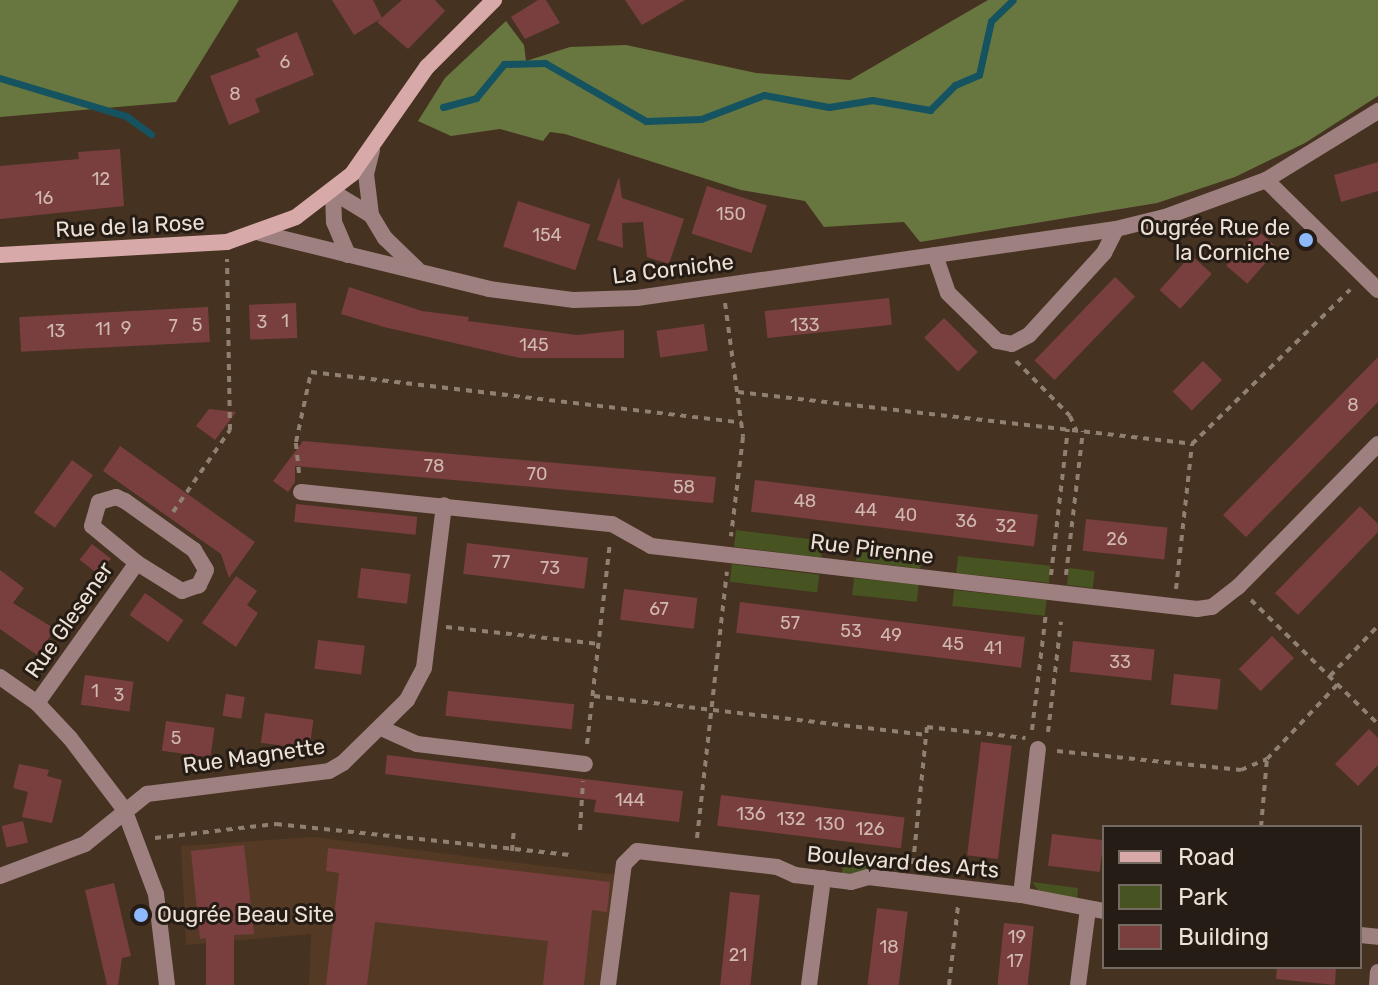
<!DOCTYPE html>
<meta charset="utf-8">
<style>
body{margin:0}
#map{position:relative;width:1378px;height:985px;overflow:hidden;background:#463221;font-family:Rubik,sans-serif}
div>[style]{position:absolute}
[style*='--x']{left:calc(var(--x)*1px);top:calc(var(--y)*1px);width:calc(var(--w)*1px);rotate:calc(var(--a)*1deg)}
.built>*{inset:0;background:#543a24}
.green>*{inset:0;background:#475421;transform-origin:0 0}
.forest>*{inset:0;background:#687740}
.stream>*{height:7px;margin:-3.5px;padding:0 3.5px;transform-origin:3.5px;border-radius:3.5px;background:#155360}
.building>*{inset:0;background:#793f3f;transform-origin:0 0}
.path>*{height:4px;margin-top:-2px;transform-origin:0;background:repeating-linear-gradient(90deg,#908071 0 6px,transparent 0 12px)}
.minor>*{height:16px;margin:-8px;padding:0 8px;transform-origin:8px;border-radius:8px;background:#9d807f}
.tertiary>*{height:16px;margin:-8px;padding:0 8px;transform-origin:8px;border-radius:8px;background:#9d807f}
.secondary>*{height:16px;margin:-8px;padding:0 8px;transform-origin:8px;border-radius:8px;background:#d7a9a8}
.dots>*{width:22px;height:22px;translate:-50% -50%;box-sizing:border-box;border:4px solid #251c15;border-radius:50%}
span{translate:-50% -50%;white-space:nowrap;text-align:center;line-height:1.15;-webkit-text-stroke:6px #251c15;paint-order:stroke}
.number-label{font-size:18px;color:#d0b8b0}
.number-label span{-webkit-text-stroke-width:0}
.street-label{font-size:22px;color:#ede0d5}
.poi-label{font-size:22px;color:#ede0d5}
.right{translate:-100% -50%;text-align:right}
.left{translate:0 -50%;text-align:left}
.legend{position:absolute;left:1102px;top:825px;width:260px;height:144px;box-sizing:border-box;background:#251c15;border:2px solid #756a62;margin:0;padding:10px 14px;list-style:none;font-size:24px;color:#ede0d5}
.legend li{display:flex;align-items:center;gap:16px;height:40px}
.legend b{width:40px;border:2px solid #756a62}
</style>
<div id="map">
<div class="built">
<i style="clip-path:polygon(313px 837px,617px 875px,602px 985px,309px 985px,311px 934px,186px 945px,181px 846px)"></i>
</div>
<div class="green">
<i style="left:736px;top:530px;width:88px;height:17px;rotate:7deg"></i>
<i style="left:858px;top:544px;width:65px;height:17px;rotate:7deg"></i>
<i style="left:958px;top:556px;width:93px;height:17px;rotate:6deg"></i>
<i style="left:732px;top:564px;width:88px;height:18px;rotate:7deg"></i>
<i style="left:1069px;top:568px;width:26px;height:17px;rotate:7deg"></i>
<i style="left:854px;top:578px;width:65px;height:17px;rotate:6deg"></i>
<i style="left:954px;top:590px;width:93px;height:16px;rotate:6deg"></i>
<i style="clip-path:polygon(843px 860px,873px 863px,872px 871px,842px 874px)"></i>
<i style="clip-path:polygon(1032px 882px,1078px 888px,1077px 902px,1038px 890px)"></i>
</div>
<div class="forest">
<i style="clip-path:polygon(0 0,239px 0,176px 102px,0 117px)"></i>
<i style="clip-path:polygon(988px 0,1378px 0,1378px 96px,1305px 143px,1235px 177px,1157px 203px,920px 242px,904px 222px,824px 227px,805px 201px,741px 190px,565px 134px,550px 132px,543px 141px,500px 129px,451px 136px,418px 121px,445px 78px,506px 21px,524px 45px,526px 61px,570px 47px,626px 45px,756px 73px,850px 80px)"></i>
</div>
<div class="stream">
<i style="--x:0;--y:78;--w:132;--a:16.8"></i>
<i style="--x:126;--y:116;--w:31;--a:36"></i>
<i style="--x:443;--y:107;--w:34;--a:-15"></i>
<i style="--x:476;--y:98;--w:44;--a:-50.5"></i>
<i style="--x:504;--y:64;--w:41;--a:-1.4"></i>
<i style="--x:545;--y:63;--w:116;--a:29.9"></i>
<i style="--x:646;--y:121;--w:55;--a:-2.1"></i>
<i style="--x:701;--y:119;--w:67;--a:-20.9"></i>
<i style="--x:764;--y:95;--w:66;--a:10.5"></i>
<i style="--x:829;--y:107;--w:44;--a:-9.2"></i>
<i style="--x:872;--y:100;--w:59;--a:9.8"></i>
<i style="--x:930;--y:110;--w:35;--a:-45"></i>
<i style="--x:955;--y:85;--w:26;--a:-23"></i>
<i style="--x:979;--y:75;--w:55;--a:-77.5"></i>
<i style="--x:991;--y:21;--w:30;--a:-44"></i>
</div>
<div class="building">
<i style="clip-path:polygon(332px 0,373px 0,382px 18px,354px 35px)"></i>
<i style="clip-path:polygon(402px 0,435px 0,445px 11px,408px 49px,377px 22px)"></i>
<i style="clip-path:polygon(538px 0,546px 0,560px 23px,525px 39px,511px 17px)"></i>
<i style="clip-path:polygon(625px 0,685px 0,642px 25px)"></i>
<i style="clip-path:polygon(297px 32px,314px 75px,255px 99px,260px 112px,229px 125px,210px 76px,260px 57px,256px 49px)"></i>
<i style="clip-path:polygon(120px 149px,124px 206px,0 219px,0 166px,79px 159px,78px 152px)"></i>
<i style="clip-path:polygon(1378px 162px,1378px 191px,1341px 202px,1334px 175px)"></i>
<i style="clip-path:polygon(619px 177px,622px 198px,684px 219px,669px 264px,647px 257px,643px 222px,622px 223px,623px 248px,597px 240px)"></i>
<i style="left:707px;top:186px;width:63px;height:50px;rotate:18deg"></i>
<i style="left:518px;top:201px;width:76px;height:48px;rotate:18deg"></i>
<i style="left:1257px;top:230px;width:28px;height:47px;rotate:41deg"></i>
<i style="left:1191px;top:255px;width:28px;height:47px;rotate:42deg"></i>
<i style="left:1115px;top:277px;width:28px;height:116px;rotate:44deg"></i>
<i style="clip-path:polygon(349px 287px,422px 311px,469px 317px,468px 321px,577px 335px,624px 330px,624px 358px,520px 358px,384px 327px,341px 314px)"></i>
<i style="left:889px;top:298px;width:27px;height:125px;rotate:84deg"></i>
<i style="left:296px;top:303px;width:35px;height:47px;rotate:88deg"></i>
<i style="left:208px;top:307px;width:35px;height:189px;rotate:87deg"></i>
<i style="left:944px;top:318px;width:48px;height:28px;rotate:45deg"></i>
<i style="left:704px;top:324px;width:27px;height:48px;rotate:82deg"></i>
<i style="clip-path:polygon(1378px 357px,1378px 402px,1246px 537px,1223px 515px)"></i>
<i style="left:1203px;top:361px;width:27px;height:43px;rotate:45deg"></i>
<i style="clip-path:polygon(209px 409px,236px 412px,215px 440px,196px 426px)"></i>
<i style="clip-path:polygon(303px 441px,716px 477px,713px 503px,295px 466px,295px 482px,288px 492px,273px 481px)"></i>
<i style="clip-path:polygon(120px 446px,255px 542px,229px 578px,221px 554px,103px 471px)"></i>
<i style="left:72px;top:460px;width:26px;height:65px;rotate:36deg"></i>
<i style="left:755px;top:480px;width:285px;height:32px;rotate:7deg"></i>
<i style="left:296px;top:504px;width:122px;height:18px;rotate:6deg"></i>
<i style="clip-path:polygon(1360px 506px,1378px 524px,1378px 532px,1298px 615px,1275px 593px)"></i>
<i style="left:1086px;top:519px;width:82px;height:32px;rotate:6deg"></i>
<i style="left:467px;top:543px;width:122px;height:31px;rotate:7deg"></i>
<i style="left:92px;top:544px;width:24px;height:20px;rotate:38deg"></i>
<i style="left:361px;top:568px;width:50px;height:30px;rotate:7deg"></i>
<i style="clip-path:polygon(0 570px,24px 588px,13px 603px,55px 629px,37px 655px,0 629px)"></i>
<i style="clip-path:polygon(236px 576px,257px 591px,247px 605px,258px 613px,236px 647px,202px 623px)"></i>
<i style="left:624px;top:589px;width:74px;height:31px;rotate:7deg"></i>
<i style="left:145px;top:593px;width:47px;height:27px;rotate:35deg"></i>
<i style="left:740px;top:602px;width:287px;height:31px;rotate:7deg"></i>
<i style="left:1272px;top:636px;width:31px;height:47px;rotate:45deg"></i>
<i style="left:318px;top:640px;width:47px;height:29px;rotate:7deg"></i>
<i style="left:1073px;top:641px;width:82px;height:31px;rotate:6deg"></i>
<i style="left:1174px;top:674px;width:47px;height:31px;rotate:6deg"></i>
<i style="left:85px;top:675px;width:49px;height:30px;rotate:8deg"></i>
<i style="left:448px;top:691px;width:127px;height:25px;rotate:6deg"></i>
<i style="left:226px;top:694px;width:19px;height:22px;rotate:9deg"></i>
<i style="left:265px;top:713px;width:49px;height:30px;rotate:8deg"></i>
<i style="left:166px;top:721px;width:49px;height:30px;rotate:8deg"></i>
<i style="clip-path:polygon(1369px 729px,1378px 738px,1378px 765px,1358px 786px,1335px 764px)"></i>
<i style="left:981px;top:742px;width:31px;height:114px;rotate:7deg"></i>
<i style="clip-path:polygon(387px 755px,683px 791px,679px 822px,594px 812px,596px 800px,385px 774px)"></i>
<i style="clip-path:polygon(19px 764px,49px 770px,47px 776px,62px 780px,52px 823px,22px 817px,28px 792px,13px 788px)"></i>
<i style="left:721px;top:795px;width:185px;height:31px;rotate:7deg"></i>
<i style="left:23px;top:821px;width:22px;height:22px;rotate:77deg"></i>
<i style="left:1052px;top:834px;width:52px;height:32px;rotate:7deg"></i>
<i style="clip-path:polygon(244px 845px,254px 934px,234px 935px,234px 985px,206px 985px,206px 938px,200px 939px,191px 851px)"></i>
<i style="clip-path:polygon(328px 848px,610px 882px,607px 912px,592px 910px,584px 985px,543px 985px,548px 941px,375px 922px,367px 985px,326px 985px,339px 873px,326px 871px)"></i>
<i style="clip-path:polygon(114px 883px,131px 956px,122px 958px,118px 985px,107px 985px,85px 890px)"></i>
<i style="left:730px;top:892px;width:30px;height:94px;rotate:6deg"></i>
<i style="left:877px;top:908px;width:31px;height:77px;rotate:7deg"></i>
<i style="left:1004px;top:923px;width:30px;height:62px;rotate:6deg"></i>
<i style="clip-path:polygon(1277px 967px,1336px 967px,1335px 985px,1276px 979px)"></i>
</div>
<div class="path">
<i style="--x:725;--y:303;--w:135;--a:82.3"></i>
<i style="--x:743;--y:437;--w:100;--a:96.9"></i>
<i style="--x:1016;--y:361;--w:77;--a:45.5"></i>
<i style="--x:1070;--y:416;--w:15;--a:67"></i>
<i style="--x:738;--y:392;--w:457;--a:6.5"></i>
<i style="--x:1192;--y:444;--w:221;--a:-44.3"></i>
<i style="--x:299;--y:473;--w:31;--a:-96"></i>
<i style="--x:296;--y:442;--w:72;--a:-77.9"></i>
<i style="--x:311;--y:372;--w:434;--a:6.7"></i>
<i style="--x:173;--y:512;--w:100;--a:-55.2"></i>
<i style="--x:230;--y:430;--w:171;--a:-91"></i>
<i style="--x:1051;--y:575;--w:147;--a:-83.4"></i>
<i style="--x:1066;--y:575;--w:145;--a:-83.3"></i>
<i style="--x:1176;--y:589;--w:146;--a:-83.7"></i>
<i style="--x:1251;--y:600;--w:177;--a:44.3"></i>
<i style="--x:446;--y:627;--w:154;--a:6.3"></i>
<i style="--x:1330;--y:676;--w:69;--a:-46.2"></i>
<i style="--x:594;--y:696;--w:335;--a:6.7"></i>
<i style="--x:1032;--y:730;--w:119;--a:-83.2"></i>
<i style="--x:1048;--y:732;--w:111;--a:-83.3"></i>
<i style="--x:587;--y:744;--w:202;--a:-83.5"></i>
<i style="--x:1057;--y:751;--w:185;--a:5.9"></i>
<i style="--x:1241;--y:770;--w:28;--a:-23"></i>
<i style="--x:1267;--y:759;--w:103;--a:-46.6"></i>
<i style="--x:1261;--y:827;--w:68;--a:-85"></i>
<i style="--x:580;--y:830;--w:49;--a:-86.5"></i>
<i style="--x:155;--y:838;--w:122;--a:-6.6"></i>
<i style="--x:276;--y:824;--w:296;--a:6"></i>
<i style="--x:697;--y:838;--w:268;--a:-83.6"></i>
<i style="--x:512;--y:851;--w:23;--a:-85"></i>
<i style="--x:913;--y:864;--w:138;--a:-84.2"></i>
<i style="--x:927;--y:727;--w:99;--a:6.4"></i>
<i style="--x:949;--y:985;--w:80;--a:-83.5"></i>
</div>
<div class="minor">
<i style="--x:372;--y:150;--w:25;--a:104"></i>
<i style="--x:366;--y:174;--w:41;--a:83"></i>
<i style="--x:371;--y:215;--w:27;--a:59"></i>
<i style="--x:385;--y:238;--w:45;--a:44.1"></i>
<i style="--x:1266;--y:180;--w:157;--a:44.5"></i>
<i style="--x:260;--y:233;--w:236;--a:13.7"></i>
<i style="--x:489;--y:289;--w:86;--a:7.4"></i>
<i style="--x:574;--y:300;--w:63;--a:-1.8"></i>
<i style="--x:637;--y:298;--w:484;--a:-8.2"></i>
<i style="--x:1116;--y:229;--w:50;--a:-13.8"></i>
<i style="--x:1165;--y:217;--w:108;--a:-20.1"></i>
<i style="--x:1266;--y:180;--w:132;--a:-31.6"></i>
<i style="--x:348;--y:255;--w:36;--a:-113"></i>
<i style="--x:334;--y:222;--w:30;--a:-92"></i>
<i style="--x:333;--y:192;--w:44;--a:31.2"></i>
<i style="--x:935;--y:255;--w:40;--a:71.1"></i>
<i style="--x:948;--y:293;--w:69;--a:44.4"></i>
<i style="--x:997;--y:341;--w:15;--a:11"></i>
<i style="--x:1012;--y:344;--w:19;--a:-28"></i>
<i style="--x:1029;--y:335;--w:111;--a:-47.6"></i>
<i style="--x:1104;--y:253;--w:27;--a:-63"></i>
<i style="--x:301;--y:492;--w:313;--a:5.9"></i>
<i style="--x:612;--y:524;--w:45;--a:29.4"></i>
<i style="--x:651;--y:546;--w:550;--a:6.58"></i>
<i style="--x:1197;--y:609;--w:15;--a:-8"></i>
<i style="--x:1212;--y:607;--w:33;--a:-38"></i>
<i style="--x:1238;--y:587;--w:200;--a:-45.6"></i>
<i style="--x:37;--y:703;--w:172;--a:-54.5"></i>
<i style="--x:137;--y:563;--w:58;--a:-140.6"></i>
<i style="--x:92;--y:526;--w:25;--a:-74"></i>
<i style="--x:99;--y:502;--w:18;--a:-16"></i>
<i style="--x:116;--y:497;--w:10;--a:24"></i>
<i style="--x:125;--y:501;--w:85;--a:35.4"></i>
<i style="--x:194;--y:550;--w:23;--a:59"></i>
<i style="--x:206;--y:570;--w:17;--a:115"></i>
<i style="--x:199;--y:585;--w:18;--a:161"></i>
<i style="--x:182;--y:591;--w:53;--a:-148.1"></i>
<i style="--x:381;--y:728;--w:39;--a:24"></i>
<i style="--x:417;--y:744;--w:169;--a:6.8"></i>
<i style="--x:0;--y:876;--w:91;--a:-20.6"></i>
<i style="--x:85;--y:844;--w:80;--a:-38.9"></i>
<i style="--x:147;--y:794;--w:183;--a:-7.2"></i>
<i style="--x:329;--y:771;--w:16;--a:-30"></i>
<i style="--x:343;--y:763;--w:90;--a:-44.5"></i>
<i style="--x:407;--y:700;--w:36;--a:-62"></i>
<i style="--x:424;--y:668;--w:164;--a:-83"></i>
<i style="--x:1021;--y:895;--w:147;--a:-83.4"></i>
<i style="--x:1360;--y:935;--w:18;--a:6"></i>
<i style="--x:608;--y:985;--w:122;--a:-82.5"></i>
<i style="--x:624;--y:864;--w:18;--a:-45"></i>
<i style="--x:637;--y:851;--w:141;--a:6.5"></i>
<i style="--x:777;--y:867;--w:20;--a:24"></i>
<i style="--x:795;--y:875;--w:56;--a:7.1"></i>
<i style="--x:851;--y:882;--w:18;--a:-16"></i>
<i style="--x:868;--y:877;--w:154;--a:6.7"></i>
<i style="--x:1021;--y:895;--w:85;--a:10.9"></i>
<i style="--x:809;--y:985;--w:108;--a:-82.5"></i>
<i style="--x:1078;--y:985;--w:77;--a:-82.5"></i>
<i style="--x:1377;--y:985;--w:13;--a:-86"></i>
</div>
<div class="tertiary">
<i style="--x:0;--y:677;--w:45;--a:35.1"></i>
<i style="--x:37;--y:703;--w:48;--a:46.7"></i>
<i style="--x:70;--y:738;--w:89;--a:52.7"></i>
<i style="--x:124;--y:809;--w:91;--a:69.4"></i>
<i style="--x:156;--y:894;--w:92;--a:83.1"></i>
</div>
<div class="secondary">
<i style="--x:0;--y:255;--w:227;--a:-3.3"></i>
<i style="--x:227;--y:242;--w:73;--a:-19.9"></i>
<i style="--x:296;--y:217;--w:71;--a:-37.5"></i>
<i style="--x:352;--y:174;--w:131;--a:-55"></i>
<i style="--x:427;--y:67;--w:95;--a:-45"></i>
</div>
<div class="dots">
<i style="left:1306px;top:240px;background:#8eb9fc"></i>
<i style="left:141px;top:915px;background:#8eb9fc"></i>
</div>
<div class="number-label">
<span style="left:285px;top:62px">6</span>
<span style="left:235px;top:94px">8</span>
<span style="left:101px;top:179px">12</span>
<span style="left:44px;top:198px">16</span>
<span style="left:731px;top:214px">150</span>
<span style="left:547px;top:235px">154</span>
<span style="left:285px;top:321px">1</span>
<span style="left:262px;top:322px">3</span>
<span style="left:197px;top:325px">5</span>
<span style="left:805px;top:325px">133</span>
<span style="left:173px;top:326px">7</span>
<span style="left:126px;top:328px">9</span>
<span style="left:103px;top:329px">11</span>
<span style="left:56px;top:331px">13</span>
<span style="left:534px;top:345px">145</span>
<span style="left:1353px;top:405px">8</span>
<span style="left:434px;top:466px">78</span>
<span style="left:537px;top:474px">70</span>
<span style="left:684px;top:487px">58</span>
<span style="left:805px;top:501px">48</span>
<span style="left:866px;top:510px">44</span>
<span style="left:906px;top:515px">40</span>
<span style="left:966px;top:521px">36</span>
<span style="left:1006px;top:526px">32</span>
<span style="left:1117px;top:539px">26</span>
<span style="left:501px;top:562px">77</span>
<span style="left:550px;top:568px">73</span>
<span style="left:659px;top:609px">67</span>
<span style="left:790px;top:623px">57</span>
<span style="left:851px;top:631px">53</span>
<span style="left:891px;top:635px">49</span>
<span style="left:953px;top:644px">45</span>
<span style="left:993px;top:648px">41</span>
<span style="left:1120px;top:662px">33</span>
<span style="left:95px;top:691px">1</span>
<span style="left:119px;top:695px">3</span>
<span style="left:176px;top:738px">5</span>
<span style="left:630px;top:800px">144</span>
<span style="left:751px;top:814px">136</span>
<span style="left:791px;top:819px">132</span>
<span style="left:830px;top:824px">130</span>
<span style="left:870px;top:829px">126</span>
<span style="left:1017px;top:937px">19</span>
<span style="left:889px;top:947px">18</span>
<span style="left:738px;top:955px">21</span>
<span style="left:1015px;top:961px">17</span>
</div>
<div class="street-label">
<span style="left:130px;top:226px;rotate:-3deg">Rue de la Rose</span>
<span style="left:673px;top:269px;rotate:-7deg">La Corniche</span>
<span style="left:872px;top:549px;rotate:7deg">Rue Pirenne</span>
<span style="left:69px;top:620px;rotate:-55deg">Rue Glesener</span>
<span style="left:254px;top:756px;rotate:-8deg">Rue Magnette</span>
<span style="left:903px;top:862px;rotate:5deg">Boulevard des Arts</span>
</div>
<div class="poi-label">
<span class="right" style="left:1290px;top:240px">Ougrée Rue de<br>la Corniche</span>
<span class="left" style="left:157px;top:915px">Ougrée Beau Site</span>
</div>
<ul class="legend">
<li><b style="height:10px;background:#d7a9a8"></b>Road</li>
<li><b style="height:22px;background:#475421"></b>Park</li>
<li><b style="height:22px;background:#793f3f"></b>Building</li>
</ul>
</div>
